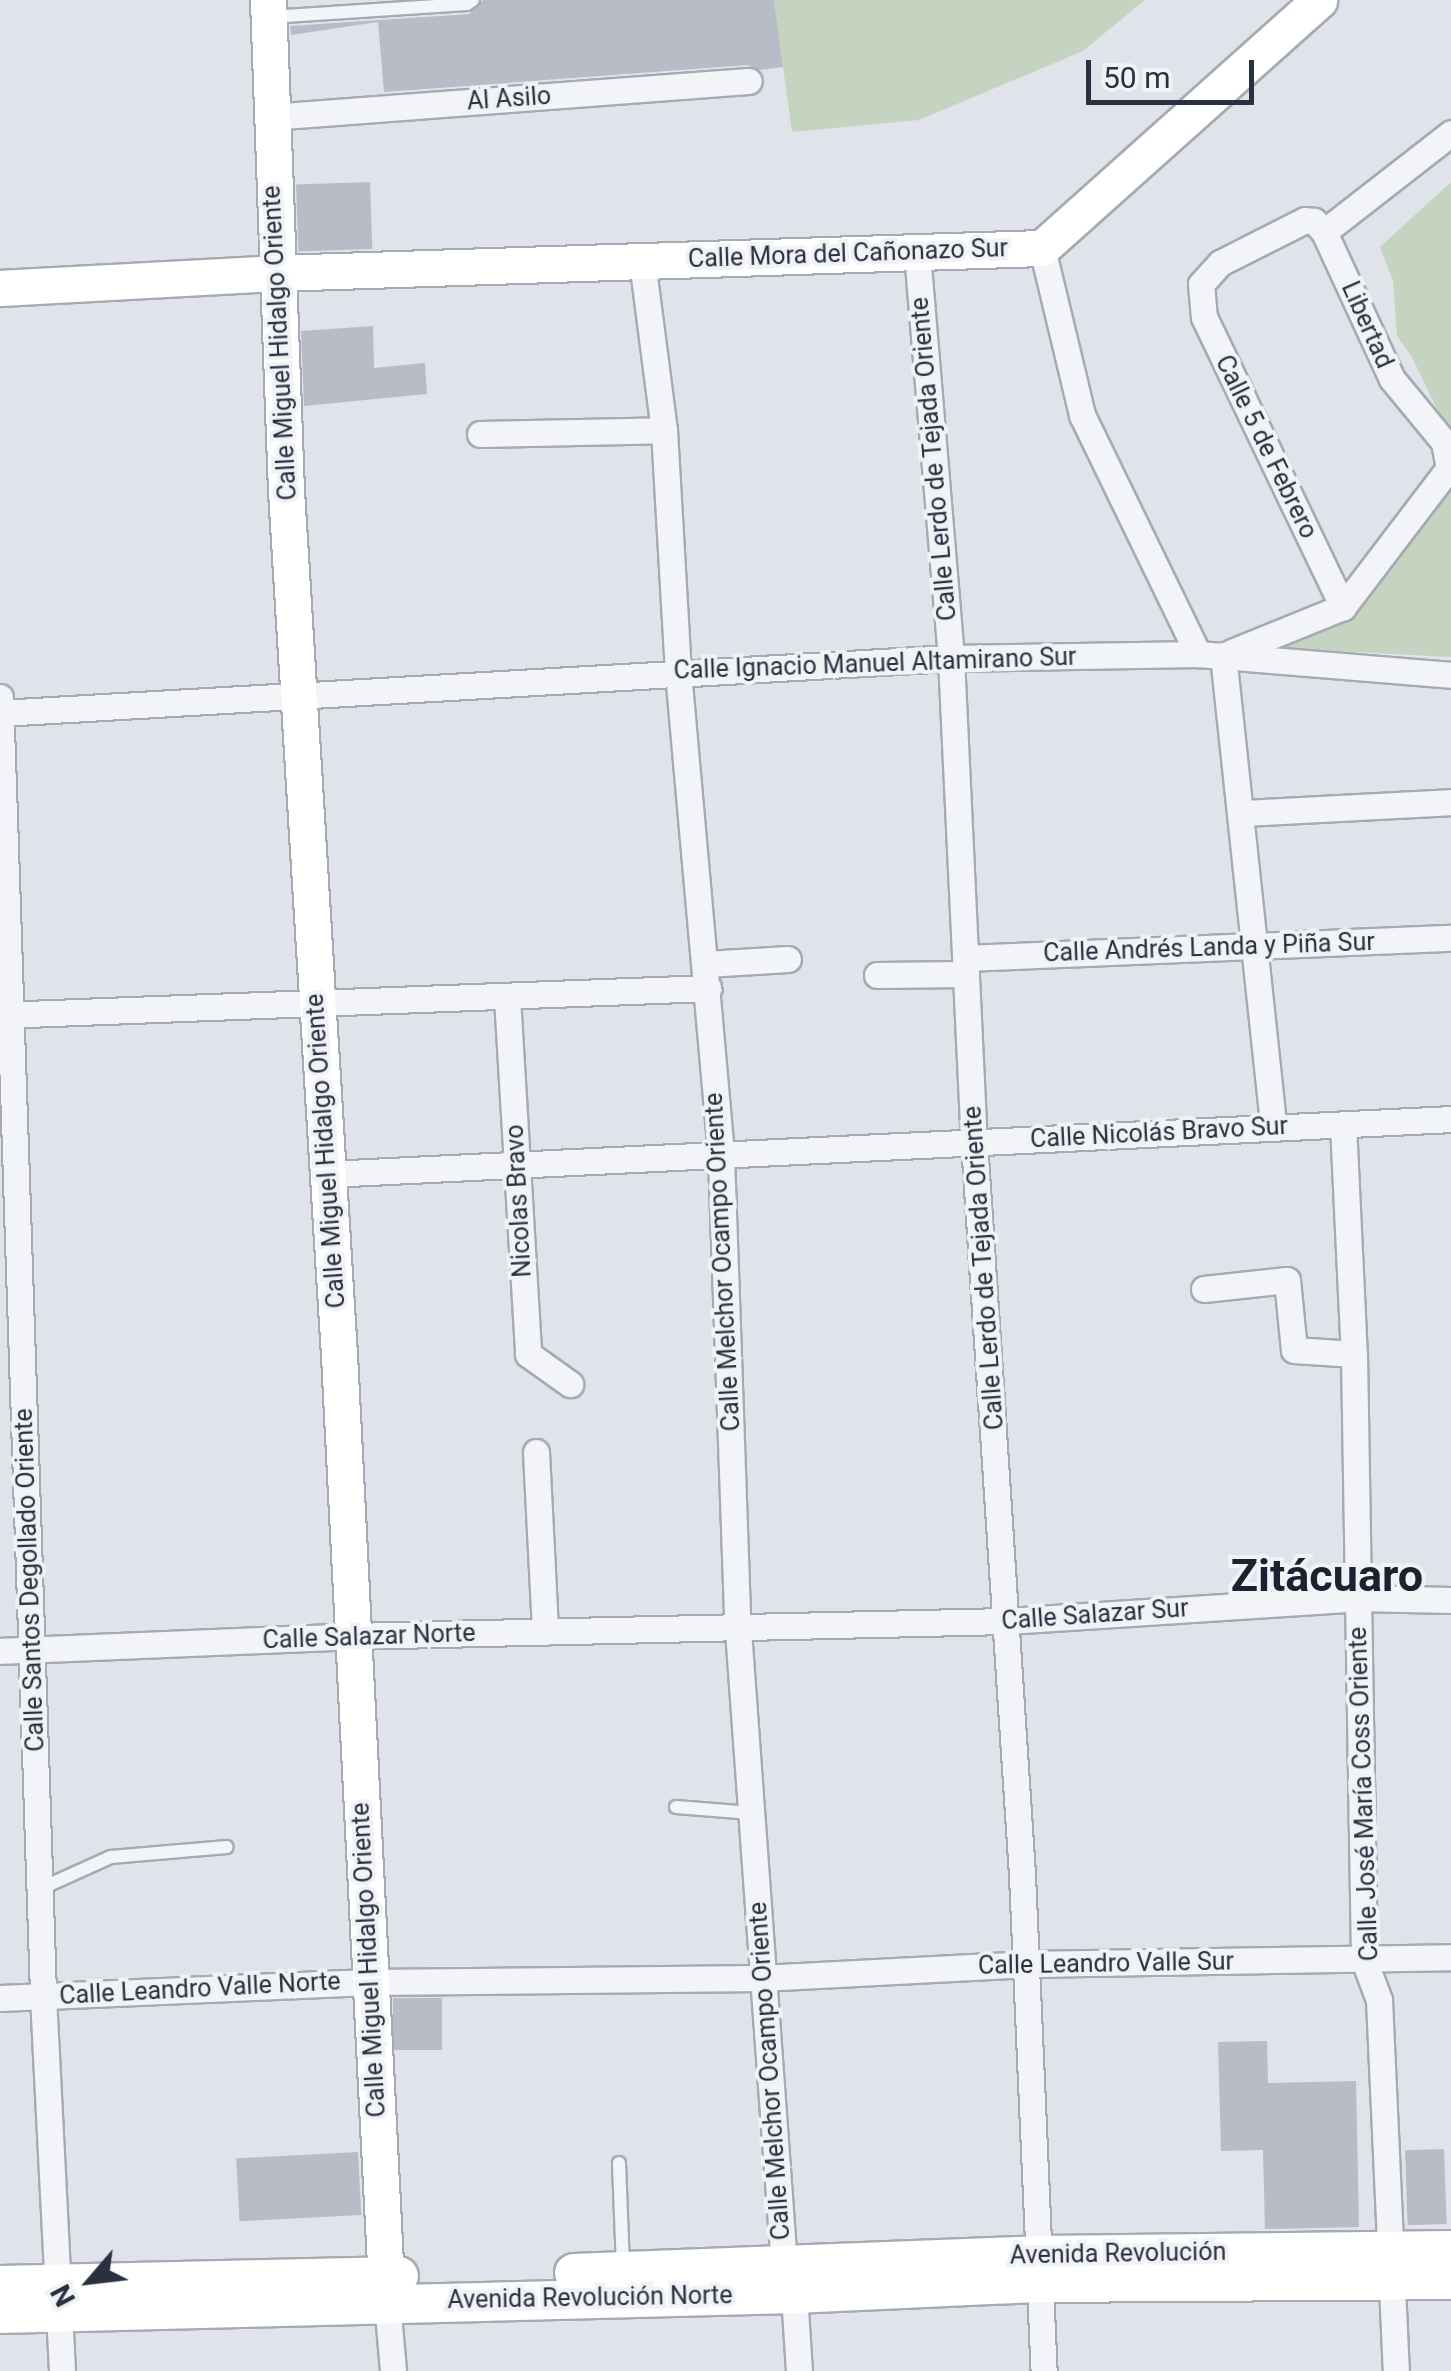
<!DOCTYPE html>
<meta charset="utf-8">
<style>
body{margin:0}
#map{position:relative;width:1451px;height:2371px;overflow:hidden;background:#e0e3e9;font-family:Roboto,sans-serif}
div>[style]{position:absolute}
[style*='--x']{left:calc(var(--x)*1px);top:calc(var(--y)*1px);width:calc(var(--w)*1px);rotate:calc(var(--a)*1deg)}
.green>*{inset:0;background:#c5d3c1}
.building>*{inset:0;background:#b7bcc6;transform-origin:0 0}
.roads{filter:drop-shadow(2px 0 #a5aab3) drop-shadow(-2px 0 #a5aab3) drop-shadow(0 2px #a5aab3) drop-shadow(0 -2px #a5aab3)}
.lane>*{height:12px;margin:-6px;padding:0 6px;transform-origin:6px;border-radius:6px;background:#f3f4f7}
.street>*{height:25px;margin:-12.5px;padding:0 12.5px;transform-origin:12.5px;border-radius:12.5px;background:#f3f4f7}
.secondary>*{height:35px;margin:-17.5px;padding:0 17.5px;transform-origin:17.5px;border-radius:17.5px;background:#fff}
.primary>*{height:38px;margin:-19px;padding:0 19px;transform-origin:19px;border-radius:19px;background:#fff}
span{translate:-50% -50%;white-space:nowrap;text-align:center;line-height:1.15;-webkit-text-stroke:8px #f0f2f6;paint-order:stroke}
.street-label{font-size:25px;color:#293040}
.town-label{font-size:45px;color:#1b2131;font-weight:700}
.north{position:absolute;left:40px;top:2231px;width:100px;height:100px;-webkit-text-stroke:8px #f0f2f6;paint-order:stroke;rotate:242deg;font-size:28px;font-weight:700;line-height:40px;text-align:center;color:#293040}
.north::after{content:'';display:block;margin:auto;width:35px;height:45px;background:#293040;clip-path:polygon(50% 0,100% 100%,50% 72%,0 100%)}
.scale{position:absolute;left:1086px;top:60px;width:168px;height:45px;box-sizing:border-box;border:5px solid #293040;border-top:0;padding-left:12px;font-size:30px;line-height:35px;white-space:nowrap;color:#293040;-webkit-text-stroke:8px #f0f2f6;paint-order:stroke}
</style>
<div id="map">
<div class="green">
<i style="clip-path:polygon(774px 0,1145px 0,1083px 51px,919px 120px,792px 132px)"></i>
<i style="clip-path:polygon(1451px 182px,1451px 439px,1412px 357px,1397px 336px,1393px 281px,1380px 247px)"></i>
<i style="clip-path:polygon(1451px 486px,1451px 657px,1277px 648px,1348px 616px)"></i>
</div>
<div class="building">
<i style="clip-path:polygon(483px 0,774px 0,783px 67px,760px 70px,748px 65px,384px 92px,378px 22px,291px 35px,290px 26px,469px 14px)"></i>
<i style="left:370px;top:182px;width:67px;height:74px;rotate:88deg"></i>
<i style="clip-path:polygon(373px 326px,374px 368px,425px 363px,427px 394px,304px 406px,301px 331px)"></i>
<i style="left:393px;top:1998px;width:49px;height:52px"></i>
<i style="clip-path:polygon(1267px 2041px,1268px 2083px,1356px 2081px,1359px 2227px,1265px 2229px,1263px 2150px,1221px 2151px,1218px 2042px)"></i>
<i style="left:1444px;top:2149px;width:75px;height:39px;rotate:88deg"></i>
<i style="left:358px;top:2152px;width:63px;height:122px;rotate:87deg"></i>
</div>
<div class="roads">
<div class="lane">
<i style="--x:270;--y:17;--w:197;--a:-3.8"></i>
<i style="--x:467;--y:4;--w:7;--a:-34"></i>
<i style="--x:676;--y:1807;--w:76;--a:4.5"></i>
<i style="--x:42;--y:1888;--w:76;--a:-24.2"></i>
<i style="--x:111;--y:1857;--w:116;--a:-4.9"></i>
<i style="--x:619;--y:2163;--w:103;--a:87.8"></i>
</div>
<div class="street">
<i style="--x:269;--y:117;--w:481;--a:-4.3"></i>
<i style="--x:1324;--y:232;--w:161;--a:-37.9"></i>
<i style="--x:1042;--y:248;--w:172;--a:76.5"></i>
<i style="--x:1082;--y:415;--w:266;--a:64.1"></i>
<i style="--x:917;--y:253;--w:406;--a:85.2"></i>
<i style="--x:951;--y:658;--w:485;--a:87.3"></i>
<i style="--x:974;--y:1142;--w:735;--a:86.25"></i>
<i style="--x:1022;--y:1875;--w:496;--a:87.5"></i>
<i style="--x:642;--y:261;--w:170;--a:82.6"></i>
<i style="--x:664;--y:430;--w:242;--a:86.7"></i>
<i style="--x:678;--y:672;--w:485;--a:84.9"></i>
<i style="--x:721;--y:1155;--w:475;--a:88"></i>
<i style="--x:738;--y:1630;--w:638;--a:85.86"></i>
<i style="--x:784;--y:2266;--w:30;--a:70"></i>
<i style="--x:794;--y:2294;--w:77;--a:86.3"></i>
<i style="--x:480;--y:434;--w:184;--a:-1.2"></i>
<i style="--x:1232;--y:652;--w:120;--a:-22.1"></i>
<i style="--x:1343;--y:607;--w:175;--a:-52.7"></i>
<i style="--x:1449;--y:468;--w:26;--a:-101"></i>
<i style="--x:1444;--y:442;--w:82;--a:-129.5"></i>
<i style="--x:1392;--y:379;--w:162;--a:-114.8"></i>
<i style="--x:1324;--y:232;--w:15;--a:-132"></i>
<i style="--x:1314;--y:221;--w:9;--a:-174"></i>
<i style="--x:1305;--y:220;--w:95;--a:153.2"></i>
<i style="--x:1220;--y:263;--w:28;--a:132"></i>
<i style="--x:1201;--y:284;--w:33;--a:85"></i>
<i style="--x:1204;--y:317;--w:322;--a:64.4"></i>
<i style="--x:1223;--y:655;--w:474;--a:83.9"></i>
<i style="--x:0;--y:697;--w:1300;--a:88.1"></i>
<i style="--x:43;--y:1996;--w:375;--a:87.1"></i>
<i style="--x:0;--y:713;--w:953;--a:-3.31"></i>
<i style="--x:951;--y:658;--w:247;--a:-0.9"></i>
<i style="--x:1198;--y:654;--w:254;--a:4.7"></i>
<i style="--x:1242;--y:813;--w:209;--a:-3"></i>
<i style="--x:966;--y:958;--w:485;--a:-2.4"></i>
<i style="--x:706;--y:964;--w:82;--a:-3.5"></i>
<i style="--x:877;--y:975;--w:89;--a:-0.6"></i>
<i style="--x:507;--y:997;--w:358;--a:86.6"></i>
<i style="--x:528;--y:1354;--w:52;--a:35.5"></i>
<i style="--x:0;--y:1015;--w:709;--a:-2.18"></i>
<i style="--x:1343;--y:1124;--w:230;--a:87.3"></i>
<i style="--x:1354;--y:1354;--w:606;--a:89.05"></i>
<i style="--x:1364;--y:1960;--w:43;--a:69.4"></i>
<i style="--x:1379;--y:2000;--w:371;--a:87.4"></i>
<i style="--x:328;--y:1174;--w:1124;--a:-2.8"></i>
<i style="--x:1204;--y:1289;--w:83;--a:-6.2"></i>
<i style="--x:1287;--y:1280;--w:70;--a:84.3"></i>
<i style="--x:1294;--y:1350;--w:60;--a:3.8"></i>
<i style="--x:536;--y:1452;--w:180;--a:87.1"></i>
<i style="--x:0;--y:1651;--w:351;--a:-2.4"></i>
<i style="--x:351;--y:1636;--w:656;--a:-1.31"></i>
<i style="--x:1007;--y:1621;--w:352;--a:-3.7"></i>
<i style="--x:1358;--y:1598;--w:93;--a:1.2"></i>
<i style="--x:0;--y:1998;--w:369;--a:-2.5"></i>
<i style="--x:369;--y:1982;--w:392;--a:-0.6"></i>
<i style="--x:761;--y:1978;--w:264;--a:-3"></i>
<i style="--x:1025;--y:1964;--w:426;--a:-0.9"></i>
<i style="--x:387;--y:2302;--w:69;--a:85"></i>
</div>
<div class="secondary">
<i style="--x:268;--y:0;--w:491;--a:87.9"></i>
<i style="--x:286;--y:491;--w:866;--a:86.49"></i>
<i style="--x:339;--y:1355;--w:948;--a:87.1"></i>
<i style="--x:0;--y:288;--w:276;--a:-3.1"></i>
<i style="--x:276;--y:273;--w:766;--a:-1.87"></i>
<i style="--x:1042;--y:248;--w:372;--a:-41.8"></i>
</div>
<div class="primary">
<i style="--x:574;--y:2273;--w:464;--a:-2.2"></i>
<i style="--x:1038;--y:2255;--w:413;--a:-0.7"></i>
<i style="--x:0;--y:2285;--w:399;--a:-1.3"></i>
<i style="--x:0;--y:2314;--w:794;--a:-1.44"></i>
<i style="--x:794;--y:2294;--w:244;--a:-2.6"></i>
<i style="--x:1038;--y:2283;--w:413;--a:-0.4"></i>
</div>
</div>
<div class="street-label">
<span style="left:509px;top:99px;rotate:-4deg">Al Asilo</span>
<span style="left:848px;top:254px;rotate:-2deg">Calle Mora del Cañonazo Sur</span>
<span style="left:1367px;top:325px;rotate:66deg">Libertad</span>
<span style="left:280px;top:343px;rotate:-93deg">Calle Miguel Hidalgo Oriente</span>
<span style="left:1266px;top:447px;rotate:64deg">Calle 5 de Febrero</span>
<span style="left:934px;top:459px;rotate:-95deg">Calle Lerdo de Tejada Oriente</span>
<span style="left:875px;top:664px;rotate:-2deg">Calle Ignacio Manuel Altamirano Sur</span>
<span style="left:1209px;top:948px;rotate:-2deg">Calle Andrés Landa y Piña Sur</span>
<span style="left:1159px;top:1133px;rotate:-3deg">Calle Nicolás Bravo Sur</span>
<span style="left:326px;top:1151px;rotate:-94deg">Calle Miguel Hidalgo Oriente</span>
<span style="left:519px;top:1201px;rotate:-93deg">Nicolas Bravo</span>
<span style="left:723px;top:1262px;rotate:-93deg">Calle Melchor Ocampo Oriente</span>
<span style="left:984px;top:1268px;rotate:-94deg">Calle Lerdo de Tejada Oriente</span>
<span style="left:30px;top:1580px;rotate:-92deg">Calle Santos Degollado Oriente</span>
<span style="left:1095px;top:1615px;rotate:-4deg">Calle Salazar Sur</span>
<span style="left:369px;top:1637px;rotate:-2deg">Calle Salazar Norte</span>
<span style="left:1364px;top:1794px;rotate:-92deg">Calle José María Coss Oriente</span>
<span style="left:369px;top:1960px;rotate:-93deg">Calle Miguel Hidalgo Oriente</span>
<span style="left:1106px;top:1964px;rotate:-1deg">Calle Leandro Valle Sur</span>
<span style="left:200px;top:1989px;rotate:-3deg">Calle Leandro Valle Norte</span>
<span style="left:770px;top:2071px;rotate:-94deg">Calle Melchor Ocampo Oriente</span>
<span style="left:1118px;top:2254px;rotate:-1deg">Avenida Revolución</span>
<span style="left:590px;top:2298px;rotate:-1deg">Avenida Revolución Norte</span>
</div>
<div class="town-label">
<span style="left:1327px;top:1576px">Zitácuaro</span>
</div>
<div class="north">N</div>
<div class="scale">50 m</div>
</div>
